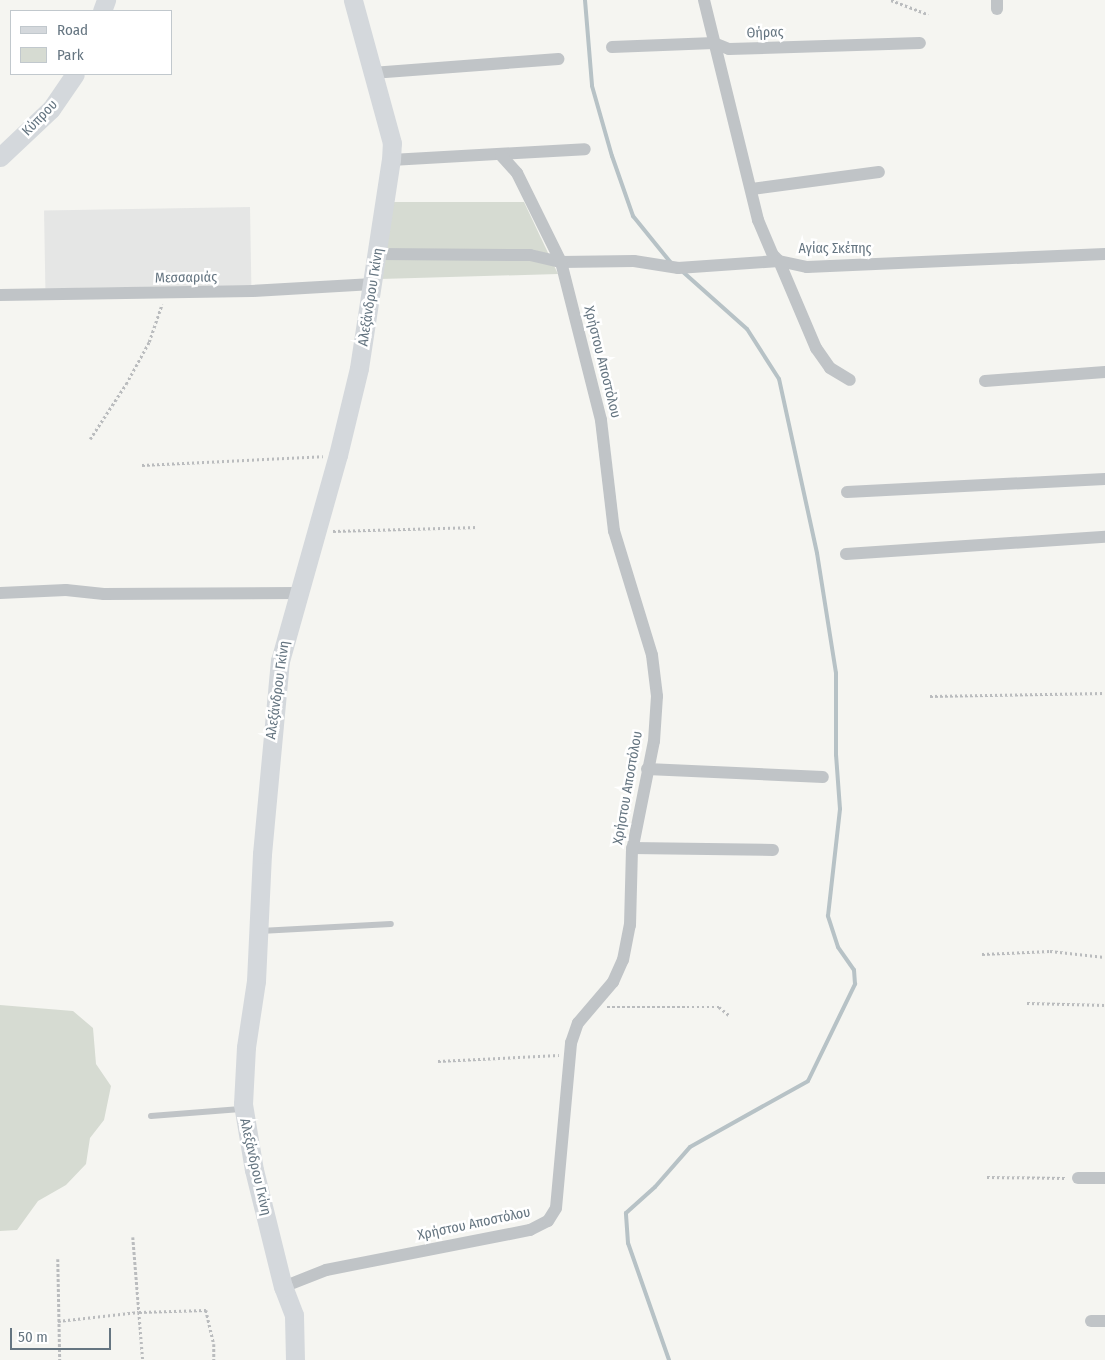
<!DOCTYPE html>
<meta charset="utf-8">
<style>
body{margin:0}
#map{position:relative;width:1105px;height:1360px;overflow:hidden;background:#f5f5f1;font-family:"Fira Sans Condensed",sans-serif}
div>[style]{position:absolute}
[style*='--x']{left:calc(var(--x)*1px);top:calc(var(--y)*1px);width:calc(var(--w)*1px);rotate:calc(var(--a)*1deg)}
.built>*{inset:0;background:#e5e6e5;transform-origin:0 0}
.green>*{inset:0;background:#d6dbd2}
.stream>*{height:4px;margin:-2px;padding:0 2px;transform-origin:2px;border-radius:2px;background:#b7c2c6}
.path>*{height:2.5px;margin-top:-1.25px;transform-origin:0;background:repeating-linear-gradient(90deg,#babcbe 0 2.5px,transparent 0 5px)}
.lane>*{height:6px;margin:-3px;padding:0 3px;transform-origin:3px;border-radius:3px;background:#c0c4c7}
.street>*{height:12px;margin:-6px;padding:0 6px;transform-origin:6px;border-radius:6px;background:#c0c4c7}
.secondary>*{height:19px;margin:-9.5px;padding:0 9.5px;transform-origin:9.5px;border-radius:9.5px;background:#d4d8dc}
span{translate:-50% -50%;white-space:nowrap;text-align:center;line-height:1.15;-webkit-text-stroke:5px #fff;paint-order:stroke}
.street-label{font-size:14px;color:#657581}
.legend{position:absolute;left:10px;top:10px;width:162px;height:65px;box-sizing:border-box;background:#fff;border:1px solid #c1c8cd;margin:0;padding:6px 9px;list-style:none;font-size:15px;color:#657581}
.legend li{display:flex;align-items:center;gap:10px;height:25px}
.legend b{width:25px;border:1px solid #c1c8cd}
.scale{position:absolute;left:10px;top:1328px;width:101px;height:22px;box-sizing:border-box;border:2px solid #657581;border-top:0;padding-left:6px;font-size:15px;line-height:18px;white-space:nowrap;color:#657581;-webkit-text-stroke:4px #fff;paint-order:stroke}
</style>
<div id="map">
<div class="built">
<i style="left:250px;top:207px;width:78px;height:206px;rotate:89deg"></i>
</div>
<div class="green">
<i style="clip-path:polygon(392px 202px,524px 202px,558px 274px,380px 279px)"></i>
<i style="clip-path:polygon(0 1005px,73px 1011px,93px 1028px,96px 1064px,111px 1086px,104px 1120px,90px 1138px,86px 1164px,66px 1185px,38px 1201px,17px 1230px,0 1231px)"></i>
</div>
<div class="stream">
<i style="--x:585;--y:0;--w:86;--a:85.3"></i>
<i style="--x:592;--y:86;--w:73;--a:74.1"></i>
<i style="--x:612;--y:156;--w:64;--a:70.7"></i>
<i style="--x:633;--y:216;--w:60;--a:51"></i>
<i style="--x:669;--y:1360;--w:124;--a:-109.3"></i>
<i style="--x:628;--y:1243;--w:30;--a:-94"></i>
<i style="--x:626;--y:1213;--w:39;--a:-42"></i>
<i style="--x:655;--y:1187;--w:53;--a:-48.8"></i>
<i style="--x:690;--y:1147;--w:135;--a:-29.2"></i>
<i style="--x:808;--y:1081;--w:108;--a:-64.1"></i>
<i style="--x:855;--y:984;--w:14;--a:-94"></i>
<i style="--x:854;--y:970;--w:28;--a:-125"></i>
<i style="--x:838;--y:947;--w:33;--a:-108"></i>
<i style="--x:828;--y:916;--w:108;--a:-83.6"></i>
<i style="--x:840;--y:809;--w:54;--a:-94.2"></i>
<i style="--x:836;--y:755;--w:82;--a:-90"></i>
<i style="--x:836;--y:673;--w:121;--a:-99"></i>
<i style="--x:817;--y:553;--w:178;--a:-102.3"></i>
<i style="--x:779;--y:379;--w:59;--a:-122.6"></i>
<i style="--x:747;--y:329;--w:86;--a:-138.3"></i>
</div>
<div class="path">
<i style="--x:891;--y:0;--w:40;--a:21"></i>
<i style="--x:90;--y:439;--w:66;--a:-56.8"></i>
<i style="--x:126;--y:384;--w:48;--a:-61.3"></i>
<i style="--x:149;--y:342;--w:40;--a:-71.1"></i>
<i style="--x:142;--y:465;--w:181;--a:-2.8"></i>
<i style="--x:333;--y:531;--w:145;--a:-1.6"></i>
<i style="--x:930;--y:696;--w:175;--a:-1"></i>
<i style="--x:982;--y:954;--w:68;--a:-2.5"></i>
<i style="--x:1050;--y:951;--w:55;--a:6.2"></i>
<i style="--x:1027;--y:1003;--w:78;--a:1.5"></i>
<i style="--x:607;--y:1007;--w:112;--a:0"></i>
<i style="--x:719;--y:1007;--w:14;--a:39"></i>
<i style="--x:438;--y:1061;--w:121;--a:-2.8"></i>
<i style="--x:987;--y:1177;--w:78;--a:0.7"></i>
<i style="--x:133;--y:1237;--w:123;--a:85.4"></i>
<i style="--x:58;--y:1259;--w:101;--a:88.9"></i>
<i style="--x:58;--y:1321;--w:81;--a:-6.3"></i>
<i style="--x:139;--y:1312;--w:67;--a:-1.7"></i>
<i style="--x:206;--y:1310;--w:35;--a:77"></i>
<i style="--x:214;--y:1344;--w:16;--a:90"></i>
</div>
<div class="lane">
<i style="--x:260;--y:931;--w:131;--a:-3.1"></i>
<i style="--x:151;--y:1116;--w:90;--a:-4.4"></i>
</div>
<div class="street">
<i style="--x:704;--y:0;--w:227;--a:76.2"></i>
<i style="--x:758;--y:220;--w:38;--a:67"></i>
<i style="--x:773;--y:255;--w:8;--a:45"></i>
<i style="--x:779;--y:261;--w:29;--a:12"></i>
<i style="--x:807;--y:267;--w:298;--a:-2.5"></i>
<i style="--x:997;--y:9;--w:9;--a:-90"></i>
<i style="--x:612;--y:47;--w:102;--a:-2.2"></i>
<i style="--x:714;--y:43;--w:16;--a:22"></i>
<i style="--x:729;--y:49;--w:191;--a:-1.8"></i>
<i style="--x:372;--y:73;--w:187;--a:-4.3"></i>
<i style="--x:391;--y:160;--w:194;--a:-3.2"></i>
<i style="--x:752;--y:189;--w:128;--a:-7.6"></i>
<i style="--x:378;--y:254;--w:152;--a:0.4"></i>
<i style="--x:530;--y:255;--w:32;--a:13"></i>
<i style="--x:561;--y:262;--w:73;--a:-0.8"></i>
<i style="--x:634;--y:261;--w:45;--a:9"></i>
<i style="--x:678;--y:268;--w:101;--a:-4"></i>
<i style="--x:779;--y:261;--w:95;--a:67"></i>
<i style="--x:816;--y:348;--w:24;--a:55"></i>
<i style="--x:830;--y:368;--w:23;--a:31"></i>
<i style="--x:0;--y:295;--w:252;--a:-0.9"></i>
<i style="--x:252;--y:291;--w:121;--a:-3.3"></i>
<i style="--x:985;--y:381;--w:120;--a:-4.3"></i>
<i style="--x:847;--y:492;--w:258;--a:-2.9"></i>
<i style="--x:846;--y:554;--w:260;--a:-3.8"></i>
<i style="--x:0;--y:593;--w:66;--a:-2.6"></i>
<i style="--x:66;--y:590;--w:38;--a:6"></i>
<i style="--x:104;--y:594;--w:193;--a:-0.3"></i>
<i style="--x:647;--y:769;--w:176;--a:2.6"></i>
<i style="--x:632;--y:848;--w:141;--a:0.8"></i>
<i style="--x:1078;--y:1178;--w:27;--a:0"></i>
<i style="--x:283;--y:1287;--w:46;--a:-21.6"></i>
<i style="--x:326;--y:1270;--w:208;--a:-11.1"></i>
<i style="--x:530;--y:1230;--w:20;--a:-27"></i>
<i style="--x:548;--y:1221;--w:15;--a:-58"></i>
<i style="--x:556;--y:1208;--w:166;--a:-84.8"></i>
<i style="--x:571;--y:1043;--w:21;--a:-71"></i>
<i style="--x:578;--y:1023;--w:54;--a:-49.5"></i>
<i style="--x:613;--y:982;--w:24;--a:-66"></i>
<i style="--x:623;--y:960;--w:36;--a:-79"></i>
<i style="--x:630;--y:925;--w:74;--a:-88.5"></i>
<i style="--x:632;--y:851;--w:112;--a:-78.7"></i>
<i style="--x:654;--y:741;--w:45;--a:-86.2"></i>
<i style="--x:657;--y:696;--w:41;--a:-97"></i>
<i style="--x:652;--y:655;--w:130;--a:-107"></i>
<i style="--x:614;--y:531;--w:112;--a:-96.7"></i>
<i style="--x:601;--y:420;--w:163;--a:-104.2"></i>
<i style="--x:561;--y:262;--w:99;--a:-116.3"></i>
<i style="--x:517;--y:173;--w:24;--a:-132"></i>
<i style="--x:1091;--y:1321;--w:14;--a:0"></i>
</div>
<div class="secondary">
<i style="--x:102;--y:11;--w:12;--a:-70"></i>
<i style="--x:0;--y:157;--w:70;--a:-43.3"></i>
<i style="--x:51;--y:109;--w:42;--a:-55.6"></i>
<i style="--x:295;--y:1360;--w:45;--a:-91.3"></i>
<i style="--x:294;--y:1315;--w:30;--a:-111"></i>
<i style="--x:283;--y:1287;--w:121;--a:-103.9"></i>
<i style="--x:254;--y:1170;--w:67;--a:-99.5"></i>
<i style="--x:243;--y:1104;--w:57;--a:-87"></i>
<i style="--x:246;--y:1047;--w:67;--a:-81.4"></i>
<i style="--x:256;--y:981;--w:127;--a:-87.3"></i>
<i style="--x:262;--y:854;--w:194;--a:-84.7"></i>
<i style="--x:280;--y:661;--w:214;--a:-74.3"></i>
<i style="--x:338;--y:455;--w:89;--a:-76.4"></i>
<i style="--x:359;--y:368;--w:210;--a:-81.3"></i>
<i style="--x:391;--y:160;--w:17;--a:-87"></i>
<i style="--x:392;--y:143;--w:148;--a:-105.3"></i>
</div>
<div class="street-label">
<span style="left:765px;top:33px;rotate:-2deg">Θήρας</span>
<span style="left:40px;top:118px;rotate:-46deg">Κύπρου</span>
<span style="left:835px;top:249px">Αγίας Σκέπης</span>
<span style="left:186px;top:278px;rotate:-1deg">Μεσσαριάς</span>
<span style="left:371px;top:297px;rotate:-81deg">Αλεξάνδρου Γκίνη</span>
<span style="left:602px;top:362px;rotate:76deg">Χρήστου Αποστόλου</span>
<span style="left:278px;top:690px;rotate:-82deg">Αλεξάνδρου Γκίνη</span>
<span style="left:628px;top:788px;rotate:-80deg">Χρήστου Αποστόλου</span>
<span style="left:255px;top:1167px;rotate:77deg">Αλεξάνδρου Γκίνη</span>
<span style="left:474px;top:1224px;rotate:-12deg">Χρήστου Αποστόλου</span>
</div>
<ul class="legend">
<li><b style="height:6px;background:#d4d8dc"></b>Road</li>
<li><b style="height:14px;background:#d6dbd2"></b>Park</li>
</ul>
<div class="scale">50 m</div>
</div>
